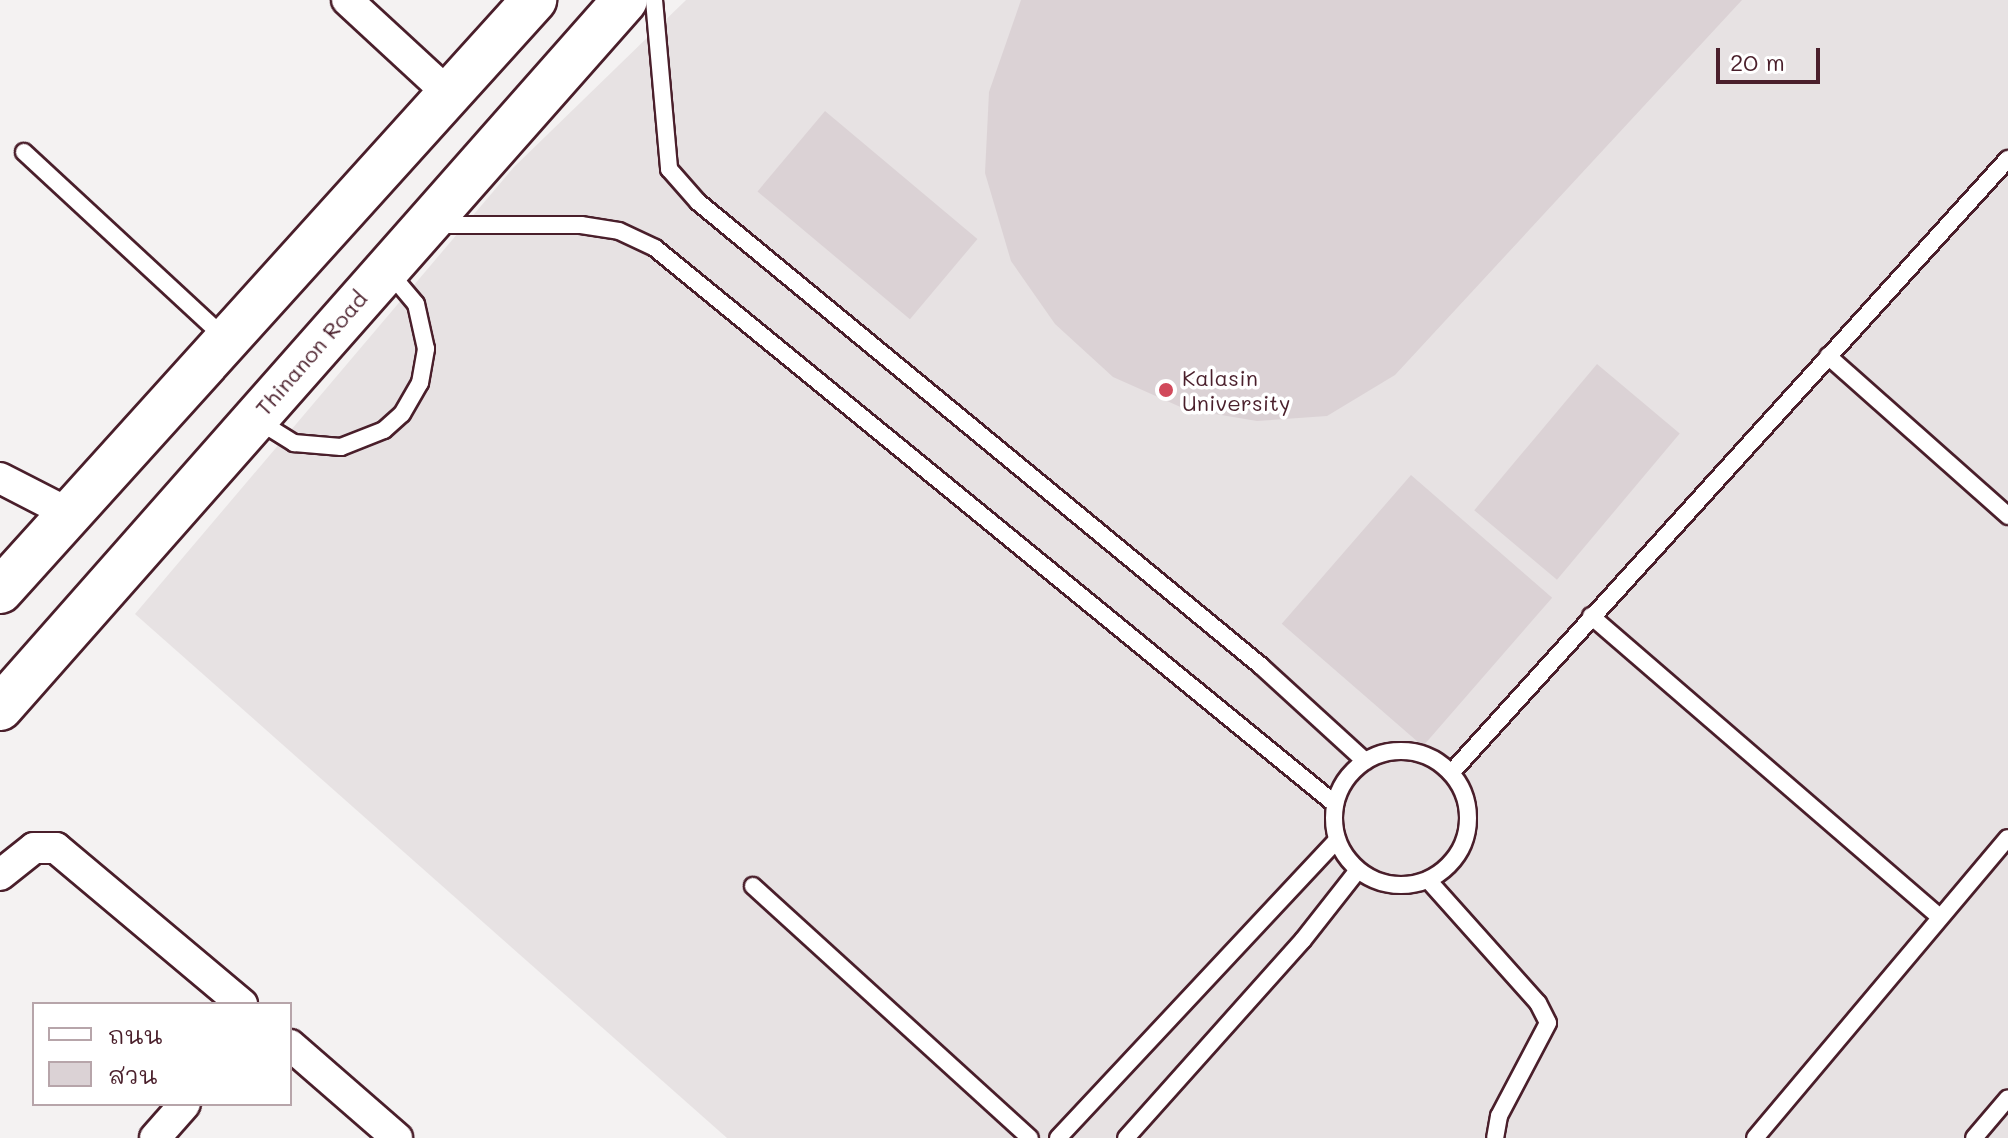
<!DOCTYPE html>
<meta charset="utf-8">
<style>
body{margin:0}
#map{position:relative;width:2008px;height:1138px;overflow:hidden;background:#f4f2f2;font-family:Mali,"Playpen Sans Thai",sans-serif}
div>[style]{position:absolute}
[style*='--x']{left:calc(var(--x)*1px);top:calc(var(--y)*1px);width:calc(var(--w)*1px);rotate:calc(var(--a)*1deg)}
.built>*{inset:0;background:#e7e2e3}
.green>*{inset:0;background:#dbd2d5;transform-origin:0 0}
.roads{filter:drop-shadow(2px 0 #4a1f2b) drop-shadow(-2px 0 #4a1f2b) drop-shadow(0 2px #4a1f2b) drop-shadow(0 -2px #4a1f2b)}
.lane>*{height:16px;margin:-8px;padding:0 8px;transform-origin:8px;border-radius:8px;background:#fff}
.lane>.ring{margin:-8px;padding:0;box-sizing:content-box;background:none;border:16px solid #fff;border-radius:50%}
.street>*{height:30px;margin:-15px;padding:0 15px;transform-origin:15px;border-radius:15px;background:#fff}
.secondary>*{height:44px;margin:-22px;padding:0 22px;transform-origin:22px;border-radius:22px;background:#fff}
.dots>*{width:22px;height:22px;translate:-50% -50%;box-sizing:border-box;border:4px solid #fff;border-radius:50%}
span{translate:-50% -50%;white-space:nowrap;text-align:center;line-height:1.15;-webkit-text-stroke:7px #fff;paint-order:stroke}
.street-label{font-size:22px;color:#4a1f2b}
.poi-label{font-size:22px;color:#4a1f2b}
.left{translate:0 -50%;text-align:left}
.legend{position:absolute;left:32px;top:1002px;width:260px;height:104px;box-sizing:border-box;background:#fff;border:2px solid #b7a5aa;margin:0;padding:10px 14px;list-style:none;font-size:24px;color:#4a1f2b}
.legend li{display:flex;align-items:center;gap:16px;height:40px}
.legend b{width:40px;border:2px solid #b7a5aa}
.scale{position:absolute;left:1716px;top:48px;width:104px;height:36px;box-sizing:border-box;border:4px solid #4a1f2b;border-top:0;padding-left:10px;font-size:24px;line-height:28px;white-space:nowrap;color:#4a1f2b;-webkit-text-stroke:6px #fff;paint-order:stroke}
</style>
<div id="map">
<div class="built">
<i style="clip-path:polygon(686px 0,2008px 0,2008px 1138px,727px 1138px,135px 614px,514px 167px)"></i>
</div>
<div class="green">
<i style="clip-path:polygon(1021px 0,1742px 0,1395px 375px,1327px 416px,1257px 421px,1185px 409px,1113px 377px,1055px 324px,1011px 261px,985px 173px,989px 92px)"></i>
<i style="left:825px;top:111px;width:199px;height:105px;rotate:40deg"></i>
<i style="left:1597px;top:364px;width:108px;height:191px;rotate:40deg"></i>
<i style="left:1411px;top:475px;width:187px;height:197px;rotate:41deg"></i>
</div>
<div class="roads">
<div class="lane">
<i style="--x:654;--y:0;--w:170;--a:84.9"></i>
<i style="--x:669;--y:169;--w:44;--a:48.7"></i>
<i style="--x:698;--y:202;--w:730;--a:39.49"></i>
<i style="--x:1261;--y:666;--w:141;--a:42.4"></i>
<i style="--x:24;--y:152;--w:274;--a:42.8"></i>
<i style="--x:435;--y:225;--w:146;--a:0"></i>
<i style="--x:581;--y:225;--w:38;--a:9"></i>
<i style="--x:619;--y:231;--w:40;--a:25"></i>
<i style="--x:655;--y:248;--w:878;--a:39.27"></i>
<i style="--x:1828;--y:356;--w:241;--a:41.6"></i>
<i style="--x:257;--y:420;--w:44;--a:31.9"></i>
<i style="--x:294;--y:443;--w:47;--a:4.9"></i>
<i style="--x:341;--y:447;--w:46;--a:-21.6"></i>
<i style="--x:384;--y:430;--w:24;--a:-42"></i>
<i style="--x:402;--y:414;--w:36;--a:-60"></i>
<i style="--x:420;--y:383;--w:35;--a:-80"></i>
<i style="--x:426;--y:349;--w:46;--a:-102.5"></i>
<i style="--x:416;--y:304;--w:42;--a:-130.2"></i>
<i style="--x:1591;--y:616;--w:461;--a:40.8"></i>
<i class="ring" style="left:1334px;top:751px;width:118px;height:118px"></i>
<i style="--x:1451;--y:773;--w:829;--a:-47.79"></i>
<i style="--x:1428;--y:880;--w:165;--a:48.2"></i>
<i style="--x:1538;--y:1003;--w:22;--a:63"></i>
<i style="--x:1548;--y:1023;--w:105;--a:117.8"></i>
<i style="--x:1499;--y:1116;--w:22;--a:100"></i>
<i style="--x:753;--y:886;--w:374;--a:42.3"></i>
<i style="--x:1058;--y:1138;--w:408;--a:-46.9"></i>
<i style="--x:1126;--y:1138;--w:266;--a:-48.2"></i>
<i style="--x:1303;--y:940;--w:89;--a:-51.8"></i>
<i style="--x:1755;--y:1138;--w:392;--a:-49.9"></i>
<i style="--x:1974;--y:1138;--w:52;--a:-49.6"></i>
</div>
<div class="street">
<i style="--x:347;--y:0;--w:140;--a:42.7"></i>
<i style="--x:0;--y:478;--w:79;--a:27.2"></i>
<i style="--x:0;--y:875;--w:43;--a:-38.5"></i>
<i style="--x:34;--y:848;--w:22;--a:0"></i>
<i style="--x:56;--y:848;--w:243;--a:40"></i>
<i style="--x:290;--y:1045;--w:142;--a:41"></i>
<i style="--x:155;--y:1138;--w:45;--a:-48.6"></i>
</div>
<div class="secondary">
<i style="--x:0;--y:591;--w:797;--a:-47.9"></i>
<i style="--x:0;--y:708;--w:944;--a:-48.56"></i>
</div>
</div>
<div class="dots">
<i style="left:1166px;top:390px;background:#d1495b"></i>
</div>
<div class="street-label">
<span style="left:311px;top:353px;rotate:-49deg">Thinanon Road</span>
</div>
<div class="poi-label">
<span class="left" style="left:1182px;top:390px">Kalasin<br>University</span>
</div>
<ul class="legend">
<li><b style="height:10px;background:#fff"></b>ถนน</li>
<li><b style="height:22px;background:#dbd2d5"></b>สวน</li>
</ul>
<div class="scale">20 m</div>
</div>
